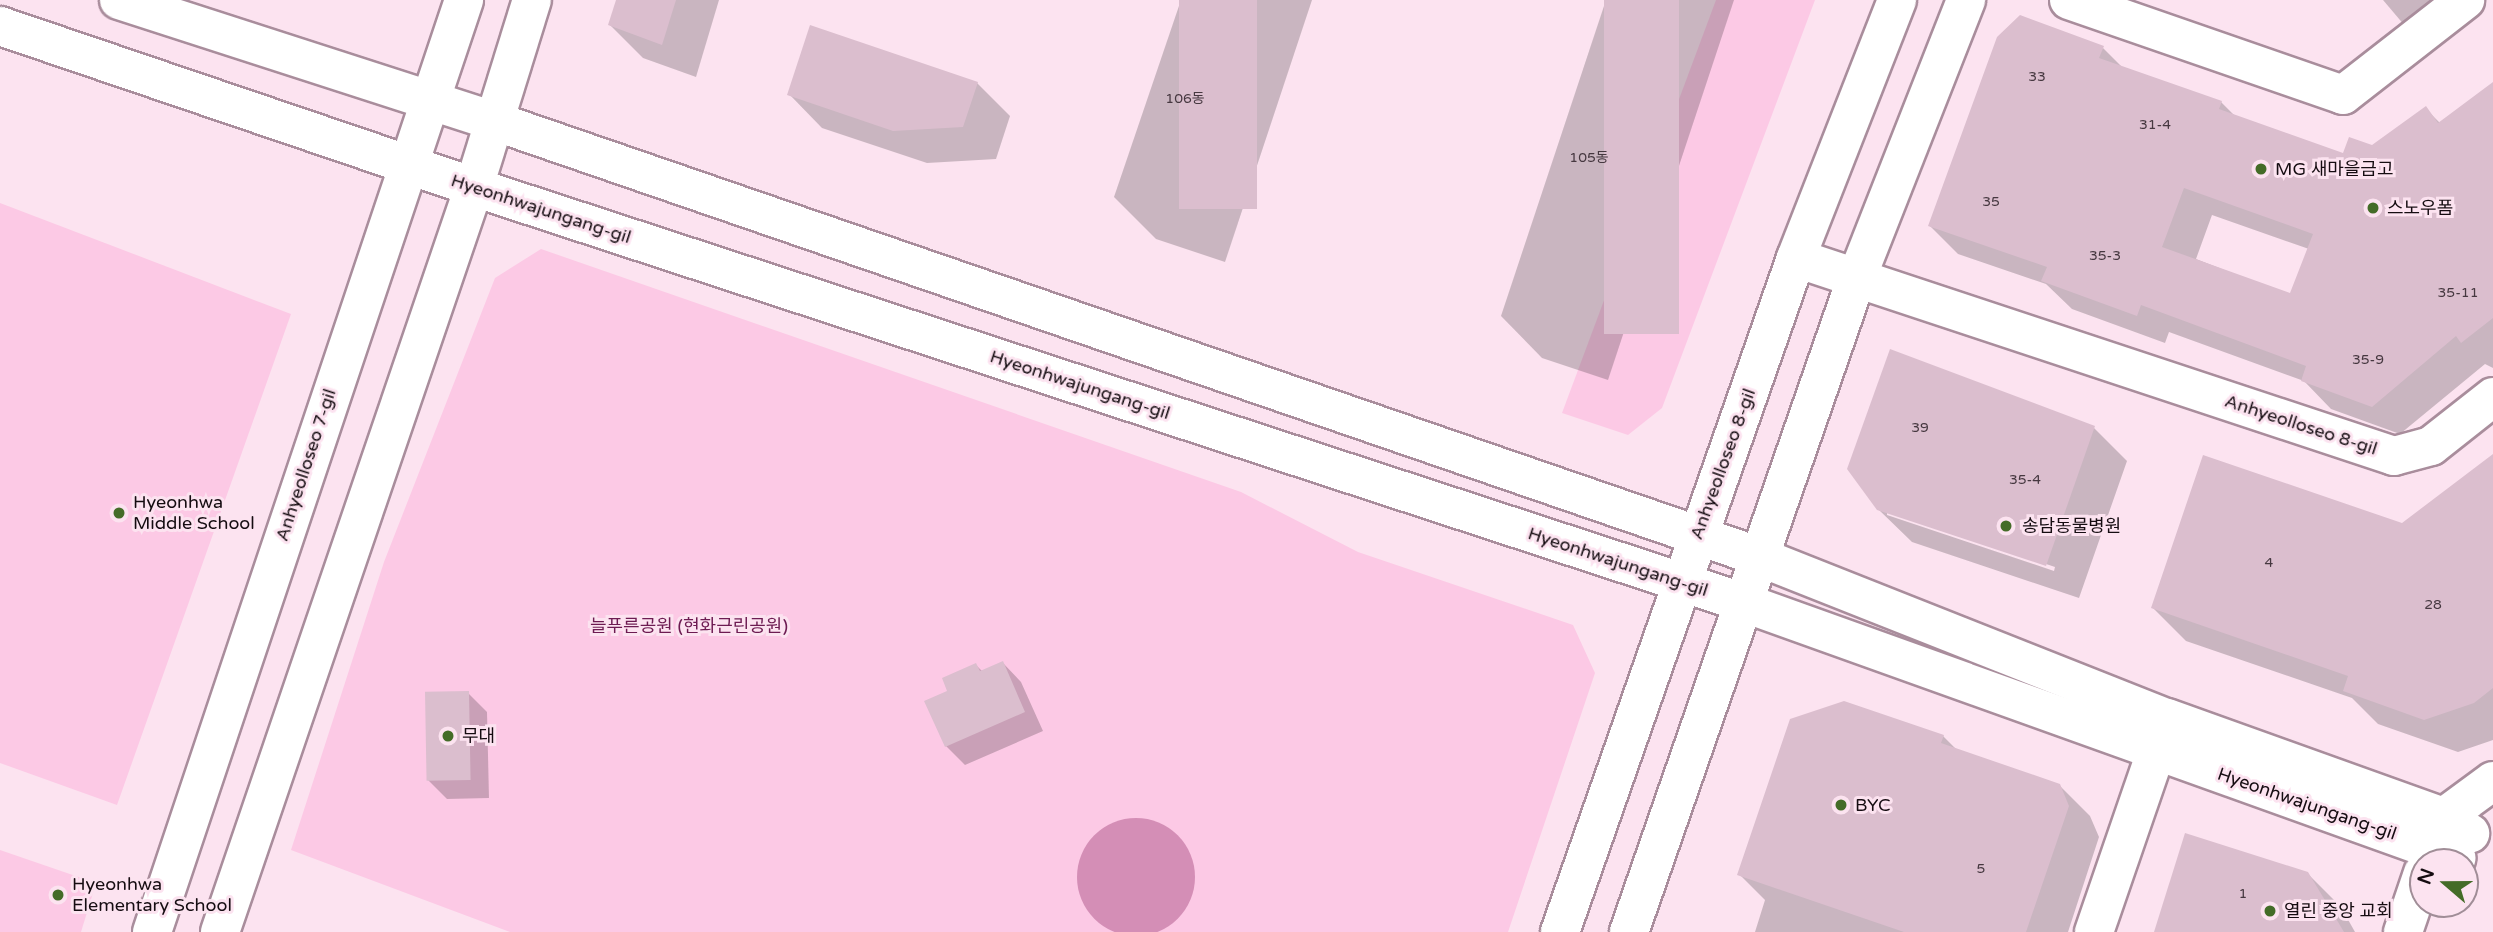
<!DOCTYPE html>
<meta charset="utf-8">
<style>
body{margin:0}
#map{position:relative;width:2493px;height:932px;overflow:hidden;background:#fce3f0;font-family:"Varela Round","Noto Sans KR",sans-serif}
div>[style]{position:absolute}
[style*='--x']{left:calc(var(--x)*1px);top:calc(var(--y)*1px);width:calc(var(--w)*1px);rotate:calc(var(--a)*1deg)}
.green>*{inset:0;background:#fcc9e5}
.water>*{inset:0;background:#d48eb6}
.round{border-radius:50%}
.shadow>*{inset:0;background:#0003}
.building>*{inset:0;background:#dbbece;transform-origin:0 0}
.roads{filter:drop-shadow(2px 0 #a98d9c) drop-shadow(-2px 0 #a98d9c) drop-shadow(0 2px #a98d9c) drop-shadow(0 -2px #a98d9c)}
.minor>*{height:38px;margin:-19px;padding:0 19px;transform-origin:19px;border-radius:19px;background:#fff}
.dots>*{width:19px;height:19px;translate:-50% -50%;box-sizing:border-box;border:4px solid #fce3f0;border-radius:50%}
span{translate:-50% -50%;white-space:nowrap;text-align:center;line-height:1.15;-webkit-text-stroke:6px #fce3f0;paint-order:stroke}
.number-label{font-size:14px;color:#463840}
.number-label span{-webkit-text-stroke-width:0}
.poi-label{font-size:18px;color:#150c11}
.left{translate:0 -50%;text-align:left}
.street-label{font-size:18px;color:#150c11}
.park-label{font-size:18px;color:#6d1b52}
.north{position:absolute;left:2409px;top:848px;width:70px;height:70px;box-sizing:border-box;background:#fce3f0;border:2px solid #a08d97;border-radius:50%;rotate:290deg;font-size:19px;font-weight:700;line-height:28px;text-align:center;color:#150c11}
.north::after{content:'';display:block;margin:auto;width:24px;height:32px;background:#446c28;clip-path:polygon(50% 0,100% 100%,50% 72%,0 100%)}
</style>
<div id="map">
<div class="green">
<i style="clip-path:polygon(1716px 0,1815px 0,1662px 408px,1628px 435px,1562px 413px)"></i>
<i style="clip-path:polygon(0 203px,291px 314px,117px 805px,0 763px)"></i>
<i style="clip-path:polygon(541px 249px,1241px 492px,1358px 552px,1573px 625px,1595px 673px,1508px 932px,510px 932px,291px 850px,384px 562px,495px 278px)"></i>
<i style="clip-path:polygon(0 850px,96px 883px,81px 932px,0 932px)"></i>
</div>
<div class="water">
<i class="round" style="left:1077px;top:818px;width:118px;height:118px"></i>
</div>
<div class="shadow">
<i style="clip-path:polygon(618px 0,719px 0,696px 77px,643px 58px,610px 25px)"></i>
<i style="clip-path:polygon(1181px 0,1312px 0,1225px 262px,1156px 239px,1114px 197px)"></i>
<i style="clip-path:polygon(1606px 0,1734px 0,1608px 380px,1542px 358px,1501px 316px)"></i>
<i style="clip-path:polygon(2383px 0,2482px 0,2422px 46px)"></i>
<i style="clip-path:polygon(evenodd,2103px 48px,2124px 69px,2221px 102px,2236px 117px,2344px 155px,2372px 147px,2426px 109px,2440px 123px,2493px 84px,2493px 368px,2485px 364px,2400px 434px,2331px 409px,2304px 381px,2169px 332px,2165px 343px,2072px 309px,2046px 284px,1958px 254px,1930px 226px,2103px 48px,2212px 215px,2309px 249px,2291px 296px,2196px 259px,2212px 215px)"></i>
<i style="clip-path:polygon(977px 83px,1010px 116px,996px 159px,927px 163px,822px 128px,789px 94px)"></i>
<i style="clip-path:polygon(evenodd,2094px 428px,2127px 461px,2079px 598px,1912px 542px,1878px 509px,2094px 428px,1887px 511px,2055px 567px,2054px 571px,1887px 515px,1887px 511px)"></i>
<i style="clip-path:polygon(2493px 456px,2493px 740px,2458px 752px,2378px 724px,2352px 698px,2186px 641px,2153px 608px,2402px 525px)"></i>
<i style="clip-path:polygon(1003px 663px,1021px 682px,1043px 731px,965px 765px,946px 746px,949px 692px,976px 665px,983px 672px)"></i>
<i style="clip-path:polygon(468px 693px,487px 712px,489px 798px,447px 799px,428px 780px)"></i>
<i style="clip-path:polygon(1943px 736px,1957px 750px,2059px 785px,2090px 816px,2099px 837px,2068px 932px,1755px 932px,1765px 900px,1739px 874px)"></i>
<i style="clip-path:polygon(2307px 873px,2341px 907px,2355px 932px,2155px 932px)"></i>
</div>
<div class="building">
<i style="clip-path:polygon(616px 0,676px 0,662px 45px,608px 25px)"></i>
<i style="left:1179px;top:0;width:78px;height:209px"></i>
<i style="left:1604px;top:0;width:75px;height:334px"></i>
<i style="clip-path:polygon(evenodd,2020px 15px,2104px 46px,2099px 58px,2222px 101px,2219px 109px,2343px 153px,2349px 137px,2372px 145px,2426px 106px,2438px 123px,2493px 82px,2493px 318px,2461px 343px,2456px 336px,2372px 407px,2301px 381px,2306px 366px,2141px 305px,2137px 316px,2041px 281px,2047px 267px,1928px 226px,1997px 37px,2020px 15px,2184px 188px,2313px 234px,2290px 293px,2162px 247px,2184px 188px)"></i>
<i style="clip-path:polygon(810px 25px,978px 82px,963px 127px,893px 131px,787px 95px)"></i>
<i style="clip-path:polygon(1890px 349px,2095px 426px,2046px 566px,1877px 510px,1847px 469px)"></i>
<i style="clip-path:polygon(2493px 454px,2493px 688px,2474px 703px,2424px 720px,2343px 691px,2348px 676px,2151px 608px,2203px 455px,2402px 523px)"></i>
<i style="clip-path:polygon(1003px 661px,1025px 712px,945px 747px,924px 701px,947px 691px,942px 678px,976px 663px,980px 671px)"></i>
<i style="left:469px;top:691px;width:89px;height:44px;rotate:89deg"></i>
<i style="clip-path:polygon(1844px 701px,1944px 735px,1941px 743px,2060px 784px,2069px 806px,2026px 932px,1904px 932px,1737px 875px,1790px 719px)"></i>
<i style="clip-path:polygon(2185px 833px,2308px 872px,2344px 932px,2154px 932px)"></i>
</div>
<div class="roads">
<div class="minor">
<i style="--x:119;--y:0;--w:394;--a:17.9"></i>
<i style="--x:494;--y:121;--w:1336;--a:19"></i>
<i style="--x:1757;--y:556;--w:441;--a:21.6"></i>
<i style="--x:2167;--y:718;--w:294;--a:19.7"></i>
<i style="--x:2444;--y:817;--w:31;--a:32"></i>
<i style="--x:2069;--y:0;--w:290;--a:19.1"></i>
<i style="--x:2343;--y:95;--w:155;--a:-37.9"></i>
<i style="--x:0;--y:26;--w:501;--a:18.76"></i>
<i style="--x:474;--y:187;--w:1334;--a:18.12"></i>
<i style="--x:1742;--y:602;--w:759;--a:19.72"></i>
<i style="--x:1796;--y:258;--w:630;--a:18.32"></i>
<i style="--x:2394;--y:456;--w:38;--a:-15"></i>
<i style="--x:2431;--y:446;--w:79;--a:-38.3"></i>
<i style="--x:2436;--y:837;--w:22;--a:-68"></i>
<i style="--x:2444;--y:817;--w:61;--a:-36.3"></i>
<i style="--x:152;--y:932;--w:983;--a:-71.49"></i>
<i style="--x:220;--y:932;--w:787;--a:-71.17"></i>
<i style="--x:474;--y:187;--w:196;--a:-72.8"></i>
<i style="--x:1560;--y:932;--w:714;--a:-70.7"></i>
<i style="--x:1796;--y:258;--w:277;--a:-68.6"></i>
<i style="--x:1629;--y:932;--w:694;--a:-70.81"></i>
<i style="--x:1857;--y:277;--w:298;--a:-68.5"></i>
<i style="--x:2094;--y:932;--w:215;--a:-71"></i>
<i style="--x:2403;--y:932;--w:62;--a:-71.3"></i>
</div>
</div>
<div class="dots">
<i style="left:2261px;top:169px;background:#446c28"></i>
<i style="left:2373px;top:208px;background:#446c28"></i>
<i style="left:119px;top:513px;background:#446c28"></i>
<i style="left:2006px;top:526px;background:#446c28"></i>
<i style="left:448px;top:736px;background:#446c28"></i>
<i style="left:1841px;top:805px;background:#446c28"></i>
<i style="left:58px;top:895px;background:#446c28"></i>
<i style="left:2270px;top:911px;background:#446c28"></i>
</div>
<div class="number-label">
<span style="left:2037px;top:77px">33</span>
<span style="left:1185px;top:99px">106동</span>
<span style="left:2155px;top:125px">31-4</span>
<span style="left:1589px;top:158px">105동</span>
<span style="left:1991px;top:202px">35</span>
<span style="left:2105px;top:256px">35-3</span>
<span style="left:2458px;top:293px">35-11</span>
<span style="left:2368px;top:360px">35-9</span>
<span style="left:1920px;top:428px">39</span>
<span style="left:2025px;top:480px">35-4</span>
<span style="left:2269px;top:563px">4</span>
<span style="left:2433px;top:605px">28</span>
<span style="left:1981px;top:869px">5</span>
<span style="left:2243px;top:894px">1</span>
</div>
<div class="poi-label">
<span class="left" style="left:2275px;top:169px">MG 새마을금고</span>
<span class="left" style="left:2387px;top:208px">스노우폼</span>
<span class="left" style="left:133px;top:513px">Hyeonhwa<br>Middle School</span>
<span class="left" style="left:2022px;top:526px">송담동물병원</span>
<span class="left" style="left:462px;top:736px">무대</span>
<span class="left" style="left:1855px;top:805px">BYC</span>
<span class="left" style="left:72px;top:895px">Hyeonhwa<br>Elementary School</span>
<span class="left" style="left:2284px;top:911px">열린 중앙 교회</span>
</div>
<div class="street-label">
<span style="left:541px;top:209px;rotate:18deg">Hyeonhwajungang-gil</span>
<span style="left:1080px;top:385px;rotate:18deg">Hyeonhwajungang-gil</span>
<span style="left:2301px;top:425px;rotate:18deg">Anhyeolloseo 8-gil</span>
<span style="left:1723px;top:464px;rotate:-70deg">Anhyeolloseo 8-gil</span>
<span style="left:306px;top:465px;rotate:-72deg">Anhyeolloseo 7-gil</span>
<span style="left:1618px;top:562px;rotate:18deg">Hyeonhwajungang-gil</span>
<span style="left:2307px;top:804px;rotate:19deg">Hyeonhwajungang-gil</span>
</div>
<div class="park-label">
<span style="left:689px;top:626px">늘푸른공원 (현화근린공원)</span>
</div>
<div class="north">N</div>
</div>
